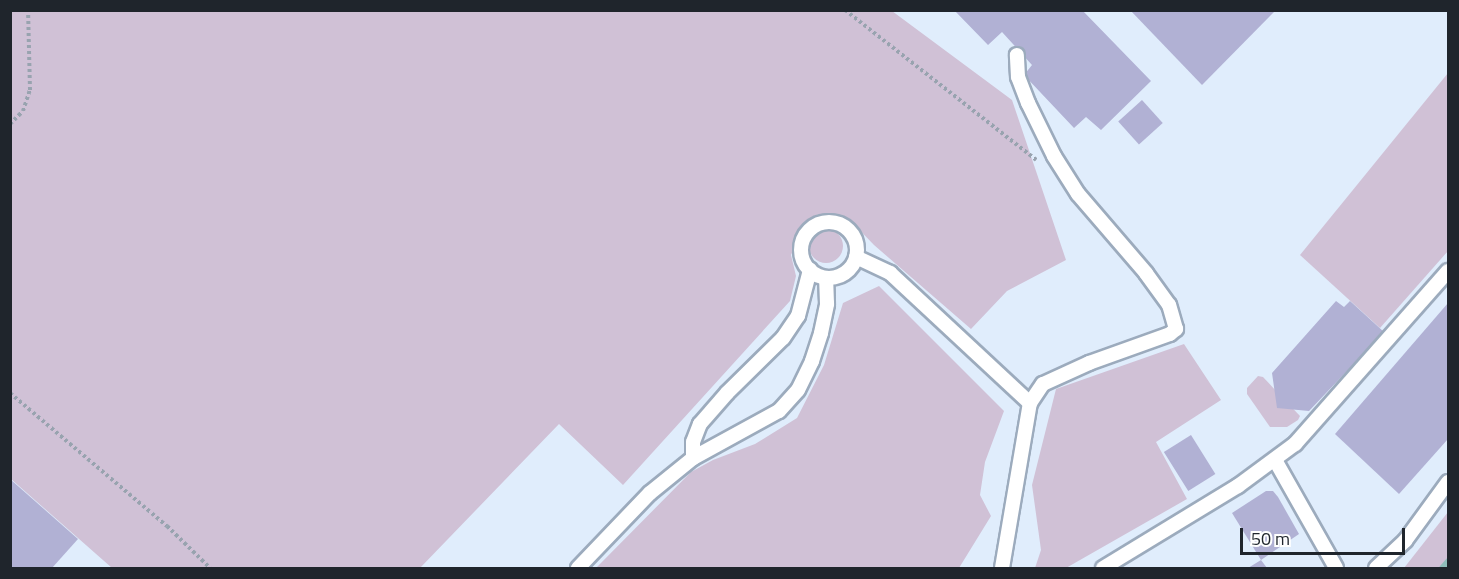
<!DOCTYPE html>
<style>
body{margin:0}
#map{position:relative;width:1459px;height:579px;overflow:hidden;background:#e0edfc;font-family:"Titillium Web",sans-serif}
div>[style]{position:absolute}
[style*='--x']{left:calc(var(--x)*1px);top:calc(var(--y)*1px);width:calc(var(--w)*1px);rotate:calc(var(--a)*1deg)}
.green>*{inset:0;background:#d0c1d6}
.round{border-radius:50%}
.stream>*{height:7px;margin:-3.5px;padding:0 3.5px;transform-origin:3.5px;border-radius:3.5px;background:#8fbebb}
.building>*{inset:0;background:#b1b1d4;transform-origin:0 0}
.path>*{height:4px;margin-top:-2px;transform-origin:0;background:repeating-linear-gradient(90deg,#98a3af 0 3px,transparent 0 6px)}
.roads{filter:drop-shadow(2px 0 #9cabbd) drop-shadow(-2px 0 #9cabbd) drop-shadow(0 2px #9cabbd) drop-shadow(0 -2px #9cabbd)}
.lane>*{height:14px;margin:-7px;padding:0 7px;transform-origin:7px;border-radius:7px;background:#fff}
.lane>.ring{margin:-7px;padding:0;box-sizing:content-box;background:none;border:14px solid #fff;border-radius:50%}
span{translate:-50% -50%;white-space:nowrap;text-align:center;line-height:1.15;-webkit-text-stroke:5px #fff;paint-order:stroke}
.frame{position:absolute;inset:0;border:12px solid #1f252c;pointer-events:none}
.scale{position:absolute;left:1240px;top:528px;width:165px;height:27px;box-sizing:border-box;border:3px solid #1f252c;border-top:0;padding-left:8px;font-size:18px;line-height:21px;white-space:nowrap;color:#1f252c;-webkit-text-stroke:4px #fff;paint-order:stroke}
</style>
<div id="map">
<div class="green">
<i style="clip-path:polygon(11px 11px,892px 11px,1012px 100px,1066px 260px,1007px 291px,971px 329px,874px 245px,849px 219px,830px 213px,816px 215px,807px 220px,791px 255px,796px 276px,790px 301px,623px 485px,559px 424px,420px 568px,112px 568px,11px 479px)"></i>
<i style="clip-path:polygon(1448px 73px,1448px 251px,1380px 328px,1300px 255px)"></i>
<i class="round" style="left:809px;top:229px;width:34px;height:34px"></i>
<i style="clip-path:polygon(879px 286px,1004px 411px,985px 462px,980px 495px,991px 516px,959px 568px,596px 568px,691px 472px,713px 460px,755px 444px,797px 418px,824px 365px,843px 303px)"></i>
<i style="clip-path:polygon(1184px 344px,1221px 400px,1156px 442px,1187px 499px,1066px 568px,1035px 568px,1041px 550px,1032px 485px,1056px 389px)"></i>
<i style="clip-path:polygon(1258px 376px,1263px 377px,1300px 416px,1298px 420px,1287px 427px,1270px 427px,1247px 394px,1247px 388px)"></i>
<i style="clip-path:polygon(1448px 512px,1448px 568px,1404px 568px)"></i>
</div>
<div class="stream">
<i style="--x:1442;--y:568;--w:9;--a:-49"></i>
</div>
<div class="building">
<i style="clip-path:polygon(954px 10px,1082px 10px,1151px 81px,1101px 130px,1086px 117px,1074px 128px,1024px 75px,1032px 65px,1002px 32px,988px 45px)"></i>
<i style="clip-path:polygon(1130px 10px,1276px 10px,1202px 85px)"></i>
<i style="left:1142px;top:100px;width:31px;height:32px;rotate:48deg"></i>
<i style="clip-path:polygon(1336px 301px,1344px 307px,1350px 301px,1384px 332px,1309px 411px,1277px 408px,1272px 373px)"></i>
<i style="clip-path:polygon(1448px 303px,1448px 439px,1399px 494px,1335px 434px)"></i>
<i style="left:1191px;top:435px;width:46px;height:32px;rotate:58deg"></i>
<i style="clip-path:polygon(10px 479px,78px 539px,52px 568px,10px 568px)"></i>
<i style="clip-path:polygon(1266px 491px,1273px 491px,1278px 497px,1299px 534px,1261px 560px,1232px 513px)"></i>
<i style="clip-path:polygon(1261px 560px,1267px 568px,1248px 568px)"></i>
</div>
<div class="path">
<i style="--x:845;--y:10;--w:243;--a:38.1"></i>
<i style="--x:10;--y:124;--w:18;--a:-45"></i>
<i style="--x:23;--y:111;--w:22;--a:-72"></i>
<i style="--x:30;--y:90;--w:80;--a:-91.4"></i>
<i style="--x:10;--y:393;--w:206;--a:40.3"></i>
<i style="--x:167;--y:526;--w:60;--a:44.3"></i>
</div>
<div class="roads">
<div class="lane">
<i class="ring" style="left:801px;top:222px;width:42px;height:42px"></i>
<i style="--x:856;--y:257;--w:38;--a:25"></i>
<i style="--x:890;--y:273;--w:191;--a:42.9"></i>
<i style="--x:693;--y:458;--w:16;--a:-90"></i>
<i style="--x:693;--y:442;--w:19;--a:-69"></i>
<i style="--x:700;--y:424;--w:41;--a:-48.9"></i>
<i style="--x:727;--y:393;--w:78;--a:-44.5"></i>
<i style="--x:783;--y:338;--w:27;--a:-56"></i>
<i style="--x:798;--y:316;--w:48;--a:-75.4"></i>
<i style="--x:1275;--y:460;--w:124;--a:60.5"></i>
<i style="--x:578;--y:568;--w:104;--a:-46.2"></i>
<i style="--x:650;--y:493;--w:55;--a:-39.1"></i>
<i style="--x:693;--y:458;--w:98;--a:-28.7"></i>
<i style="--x:779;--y:411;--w:28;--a:-48"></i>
<i style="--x:798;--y:390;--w:32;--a:-64"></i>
<i style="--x:812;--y:361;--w:29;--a:-72"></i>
<i style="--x:821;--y:333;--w:30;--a:-78"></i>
<i style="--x:827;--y:304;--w:26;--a:-92"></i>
<i style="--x:1002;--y:568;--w:167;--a:-80.4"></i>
<i style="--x:1030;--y:403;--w:23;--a:-56"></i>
<i style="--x:1043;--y:384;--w:51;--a:-24.5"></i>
<i style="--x:1089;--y:363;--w:86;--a:-19.7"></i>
<i style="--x:1170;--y:334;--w:8;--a:-40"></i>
<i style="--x:1176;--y:329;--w:25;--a:-106"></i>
<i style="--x:1169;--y:305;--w:39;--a:-126"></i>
<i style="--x:1146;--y:273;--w:104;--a:-130.7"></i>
<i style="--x:1078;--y:194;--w:45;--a:-122.3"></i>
<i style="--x:1054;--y:156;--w:59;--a:-116.1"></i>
<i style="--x:1028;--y:103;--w:28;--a:-111"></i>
<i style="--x:1018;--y:77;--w:22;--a:-93"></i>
<i style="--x:1103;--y:568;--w:158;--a:-31.3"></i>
<i style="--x:1238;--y:486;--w:71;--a:-36.4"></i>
<i style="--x:1295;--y:444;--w:231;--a:-48.5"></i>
<i style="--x:1376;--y:568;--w:40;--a:-43"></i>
<i style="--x:1405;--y:541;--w:73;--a:-53.9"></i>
</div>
</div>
<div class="frame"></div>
<div class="scale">50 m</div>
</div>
